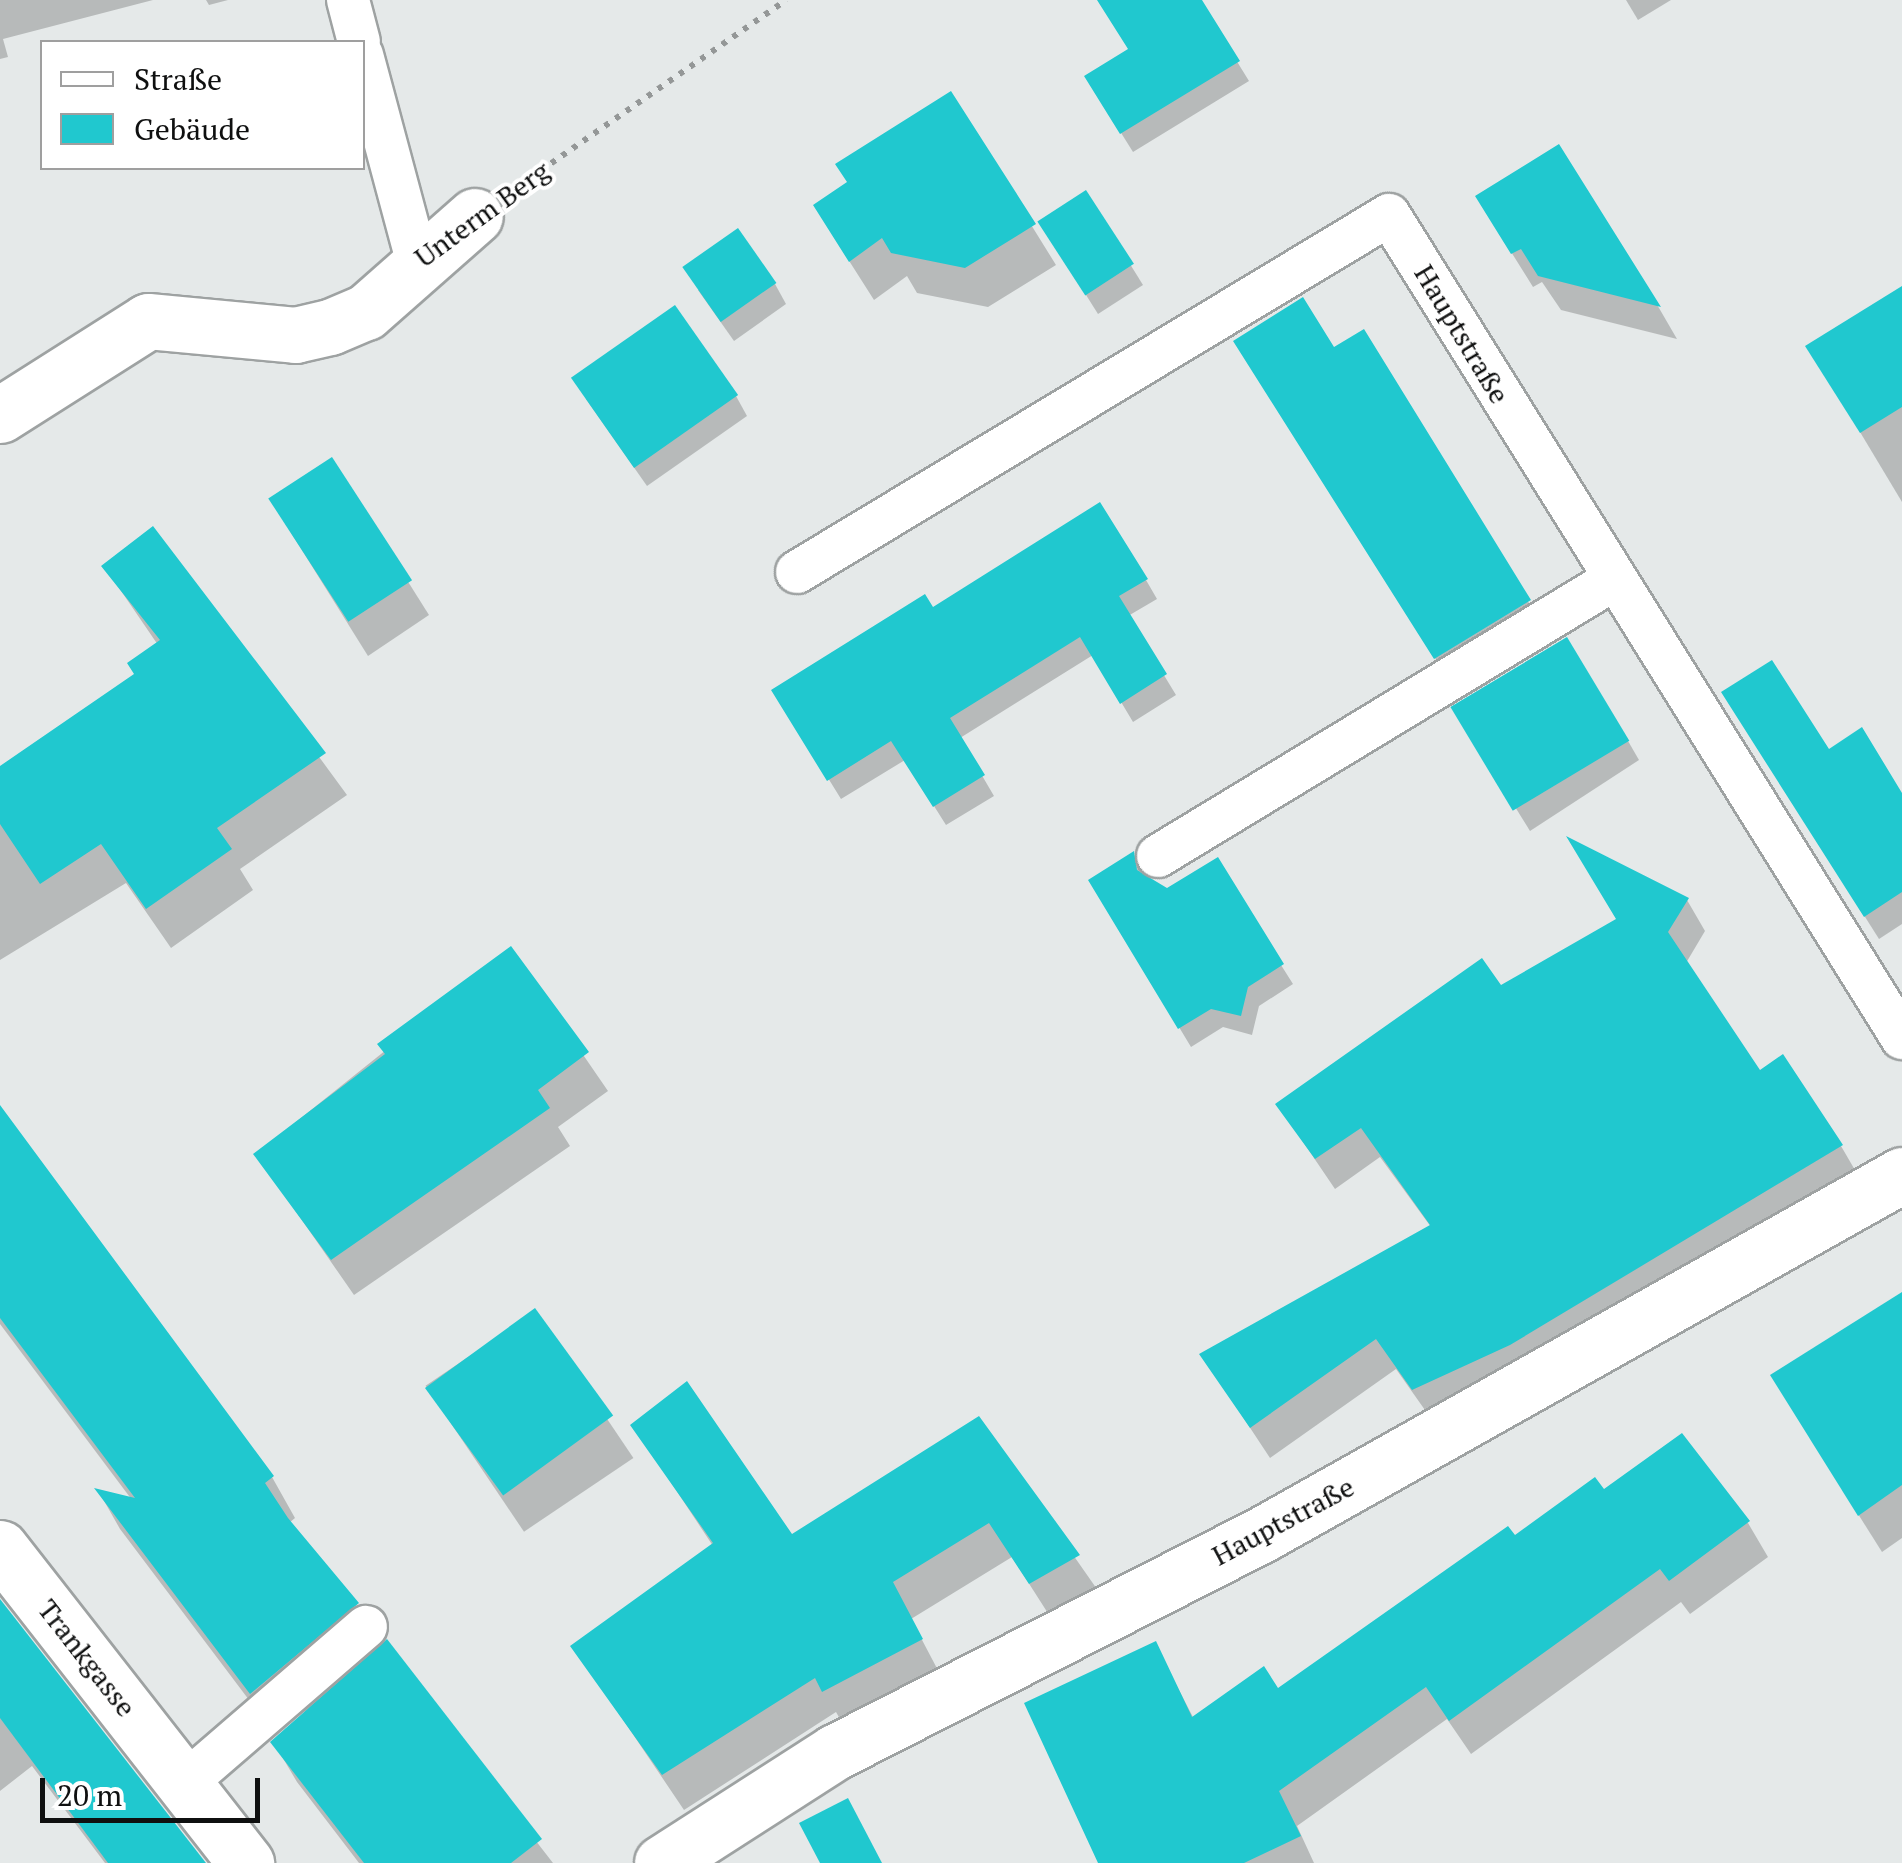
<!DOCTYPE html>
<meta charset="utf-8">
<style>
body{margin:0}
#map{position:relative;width:1902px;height:1863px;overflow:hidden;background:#e5e9e9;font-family:"PT Serif",serif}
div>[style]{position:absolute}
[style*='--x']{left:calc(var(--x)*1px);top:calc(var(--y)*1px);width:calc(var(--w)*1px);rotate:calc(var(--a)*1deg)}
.shadow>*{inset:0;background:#0003;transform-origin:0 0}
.building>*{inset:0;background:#20c8cf;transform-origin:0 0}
.path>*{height:6px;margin-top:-3px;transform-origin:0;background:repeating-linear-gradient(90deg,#949797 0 5px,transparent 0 13px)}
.roads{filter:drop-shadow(2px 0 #9ea2a2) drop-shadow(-2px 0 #9ea2a2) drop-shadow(0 2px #9ea2a2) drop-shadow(0 -2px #9ea2a2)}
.service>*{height:42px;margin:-21px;padding:0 21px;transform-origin:21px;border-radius:21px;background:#fff}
.minor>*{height:55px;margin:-27.5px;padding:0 27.5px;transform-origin:27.5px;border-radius:27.5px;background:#fff}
.secondary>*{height:55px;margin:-27.5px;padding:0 27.5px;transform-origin:27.5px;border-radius:27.5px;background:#fff}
span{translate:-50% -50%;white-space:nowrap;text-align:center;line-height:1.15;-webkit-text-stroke:8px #fff;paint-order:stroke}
.street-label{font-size:28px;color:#0f1010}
.legend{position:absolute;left:40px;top:40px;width:325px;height:130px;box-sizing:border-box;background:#fff;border:2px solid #9f9f9f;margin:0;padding:12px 18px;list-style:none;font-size:30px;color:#0f1010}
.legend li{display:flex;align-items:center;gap:20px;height:50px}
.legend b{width:50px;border:2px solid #9f9f9f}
.scale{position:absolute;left:40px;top:1778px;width:220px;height:45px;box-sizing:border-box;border:5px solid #0f1010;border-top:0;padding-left:12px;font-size:30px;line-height:35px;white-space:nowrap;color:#0f1010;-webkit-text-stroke:8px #fff;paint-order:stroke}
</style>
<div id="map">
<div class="shadow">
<i style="clip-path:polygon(0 0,153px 0,3px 39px,8px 57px,0 59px)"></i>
<i style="clip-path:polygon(206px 0,228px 0,209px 5px)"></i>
<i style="clip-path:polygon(1100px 0,1199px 0,1249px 81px,1133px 152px,1098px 96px,1131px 50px)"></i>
<i style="clip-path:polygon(1626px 0,1671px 0,1638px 20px)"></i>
<i style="clip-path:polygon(950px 94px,1056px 265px,988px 307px,917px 293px,907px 276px,874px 300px,839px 245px,849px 183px)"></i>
<i style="clip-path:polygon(1558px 147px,1659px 308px,1677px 339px,1561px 310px,1542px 282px,1533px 287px,1498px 231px)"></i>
<i style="clip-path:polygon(1086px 193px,1143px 285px,1098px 314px,1054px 244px)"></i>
<i style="clip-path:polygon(775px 284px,786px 304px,734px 341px,698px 290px)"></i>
<i style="clip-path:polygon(1902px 319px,1902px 502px,1809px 347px)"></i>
<i style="clip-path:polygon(1363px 333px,1540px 621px,1447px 677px,1247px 361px,1333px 351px)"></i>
<i style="clip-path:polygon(736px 396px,747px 416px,647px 486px,586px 399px)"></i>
<i style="clip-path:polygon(332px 461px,429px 615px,368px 656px,290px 531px)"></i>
<i style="clip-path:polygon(152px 529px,347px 795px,240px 869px,253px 890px,171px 948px,126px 883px,0 960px,0 768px,136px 675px,158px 645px,104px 566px)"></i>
<i style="clip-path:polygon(1146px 580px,1157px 599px,1128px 616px,1176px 695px,1133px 722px,1093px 655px,960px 738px,994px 796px,946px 825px,905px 760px,841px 799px,786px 710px,932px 610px)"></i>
<i style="clip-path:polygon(1738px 716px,1828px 753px,1902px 802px,1902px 924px,1879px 939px)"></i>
<i style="clip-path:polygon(1466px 728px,1628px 741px,1639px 760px,1530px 831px)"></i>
<i style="clip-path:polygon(1133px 855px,1145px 877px,1281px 965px,1293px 984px,1259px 1006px,1252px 1035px,1223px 1027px,1191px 1047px,1091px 881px)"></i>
<i style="clip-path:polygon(1687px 900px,1705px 931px,1686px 963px,1759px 1073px,1841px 1146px,1859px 1177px,1432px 1420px,1396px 1369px,1270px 1458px,1202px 1355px,1431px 1227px,1380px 1157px,1335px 1189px,1278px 1105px)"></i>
<i style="clip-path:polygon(511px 950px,608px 1091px,558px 1127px,570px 1146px,354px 1295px,256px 1154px)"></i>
<i style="clip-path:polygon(0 1110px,272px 1477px,295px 1518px,289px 1523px,553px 1863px,359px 1863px,297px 1782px,274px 1743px,328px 1695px,274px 1733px,120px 1529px,99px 1492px,132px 1500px,0 1324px)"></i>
<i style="clip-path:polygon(1902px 1295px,1902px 1538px,1882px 1552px,1795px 1414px)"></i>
<i style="left:535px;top:1312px;width:176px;height:132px;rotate:56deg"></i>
<i style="clip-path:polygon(978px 1419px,1099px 1592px,1051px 1618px,1012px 1557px,911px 1619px,941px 1676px,844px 1726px,836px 1712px,684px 1810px,574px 1647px,713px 1546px,633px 1425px,791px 1538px)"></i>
<i style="clip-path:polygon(1604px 1493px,1748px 1523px,1768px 1557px,1690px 1614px,1681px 1602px,1471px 1754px,1447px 1719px,1297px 1826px,1314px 1863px,1101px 1863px,1155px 1644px,1194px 1719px,1278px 1691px)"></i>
<i style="clip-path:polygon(0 1616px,201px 1863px,105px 1863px,32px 1766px,0 1791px)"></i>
</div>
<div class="building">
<i style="clip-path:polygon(1097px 0,1202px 0,1240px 61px,1120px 134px,1084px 76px,1128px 49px)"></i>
<i style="clip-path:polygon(951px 91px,1036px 224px,965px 268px,891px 253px,882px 238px,849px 262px,813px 205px,847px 182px,835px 164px)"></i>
<i style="clip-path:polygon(1559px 144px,1661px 307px,1538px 276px,1521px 249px,1511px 254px,1475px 196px)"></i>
<i style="left:1086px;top:190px;width:88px;height:58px;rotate:57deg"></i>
<i style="left:738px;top:228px;width:67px;height:68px;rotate:55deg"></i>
<i style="clip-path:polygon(1902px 286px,1902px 407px,1860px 433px,1805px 346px)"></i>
<i style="clip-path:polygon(1303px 297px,1334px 347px,1364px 329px,1531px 600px,1434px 659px,1233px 341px)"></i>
<i style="left:675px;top:305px;width:110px;height:127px;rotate:55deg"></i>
<i style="left:332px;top:457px;width:147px;height:76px;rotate:57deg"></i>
<i style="clip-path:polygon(1100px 502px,1148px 579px,1119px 596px,1167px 674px,1120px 704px,1080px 637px,950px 718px,985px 775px,933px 807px,891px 741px,827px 781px,771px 690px,925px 594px,933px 607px)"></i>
<i style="clip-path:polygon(153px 526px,326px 753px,217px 828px,232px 849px,146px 909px,101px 844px,40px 884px,0 824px,0 766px,134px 674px,127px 663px,160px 640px,101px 566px)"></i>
<i style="left:1567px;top:637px;width:121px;height:136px;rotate:59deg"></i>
<i style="clip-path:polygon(1772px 660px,1829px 749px,1862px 727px,1902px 793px,1902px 892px,1864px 917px,1721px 692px)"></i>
<i style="clip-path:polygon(1566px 836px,1689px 898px,1668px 932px,1760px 1070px,1783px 1054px,1843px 1145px,1510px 1345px,1412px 1390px,1376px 1339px,1250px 1428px,1199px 1354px,1430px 1225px,1361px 1128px,1315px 1159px,1275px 1104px,1482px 958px,1501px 985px,1616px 919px)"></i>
<i style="clip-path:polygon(1134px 851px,1137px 870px,1167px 888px,1218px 857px,1284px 964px,1248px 987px,1241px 1016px,1211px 1009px,1178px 1029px,1088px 880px)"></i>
<i style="clip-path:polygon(511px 946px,589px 1052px,538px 1090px,550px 1108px,331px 1260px,253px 1154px,385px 1054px,377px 1044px)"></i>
<i style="clip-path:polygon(0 1105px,274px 1476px,265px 1483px,288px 1518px,359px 1603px,250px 1694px,94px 1488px,135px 1498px,0 1318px)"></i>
<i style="clip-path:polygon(1902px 1292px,1902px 1485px,1858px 1516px,1770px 1375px)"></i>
<i style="left:535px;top:1308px;width:133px;height:136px;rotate:54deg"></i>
<i style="clip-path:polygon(687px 1381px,792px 1534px,979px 1416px,1080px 1555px,1029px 1584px,989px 1523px,893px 1582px,923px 1639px,822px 1692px,815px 1678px,662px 1775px,570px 1646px,713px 1543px,630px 1425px)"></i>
<i style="clip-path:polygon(1682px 1433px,1750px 1521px,1669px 1581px,1660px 1569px,1449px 1721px,1426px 1687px,1279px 1791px,1301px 1836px,1244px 1863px,1098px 1863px,1024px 1703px,1156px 1641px,1192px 1717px,1264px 1666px,1278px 1688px,1508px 1526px,1515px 1535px,1595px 1477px,1604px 1489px)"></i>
<i style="clip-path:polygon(0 1599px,206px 1863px,108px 1863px,0 1718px)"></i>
<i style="clip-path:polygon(387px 1639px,542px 1839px,511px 1863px,364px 1863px,270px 1742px)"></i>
<i style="clip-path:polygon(848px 1798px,882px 1863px,820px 1863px,799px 1823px)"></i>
</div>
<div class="path">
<i style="--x:530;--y:178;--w:312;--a:-34.8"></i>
</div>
<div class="roads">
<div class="service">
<i style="--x:348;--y:0;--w:43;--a:75.3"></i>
<i style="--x:362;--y:55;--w:212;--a:75"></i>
<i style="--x:797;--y:572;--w:691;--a:-31.09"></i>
<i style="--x:1389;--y:215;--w:970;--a:58.06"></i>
<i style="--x:1158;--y:856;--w:532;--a:-31.24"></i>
<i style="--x:185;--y:1783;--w:239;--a:-40.8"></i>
</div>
<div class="minor">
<i style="--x:0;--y:415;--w:175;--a:-32.4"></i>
<i style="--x:148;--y:321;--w:148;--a:5.4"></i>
<i style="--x:295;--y:335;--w:36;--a:-13"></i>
<i style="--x:330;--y:327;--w:39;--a:-23"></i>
<i style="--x:366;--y:312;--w:145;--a:-41.4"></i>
<i style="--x:0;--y:1548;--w:400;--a:52"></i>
</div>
<div class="secondary">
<i style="--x:662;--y:1863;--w:206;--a:-32.7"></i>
<i style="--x:835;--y:1752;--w:478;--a:-27"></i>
<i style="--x:1261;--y:1535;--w:735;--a:-29.32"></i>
</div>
</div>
<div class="street-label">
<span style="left:482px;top:214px;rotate:-36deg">Unterm Berg</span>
<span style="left:1462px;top:334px;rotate:59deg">Hauptstraße</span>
<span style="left:1283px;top:1521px;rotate:-28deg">Hauptstraße</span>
<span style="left:87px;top:1658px;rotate:52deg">Trankgasse</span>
</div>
<ul class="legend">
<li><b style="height:12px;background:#fff"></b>Straße</li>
<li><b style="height:28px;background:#20c8cf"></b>Gebäude</li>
</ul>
<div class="scale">20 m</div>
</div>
